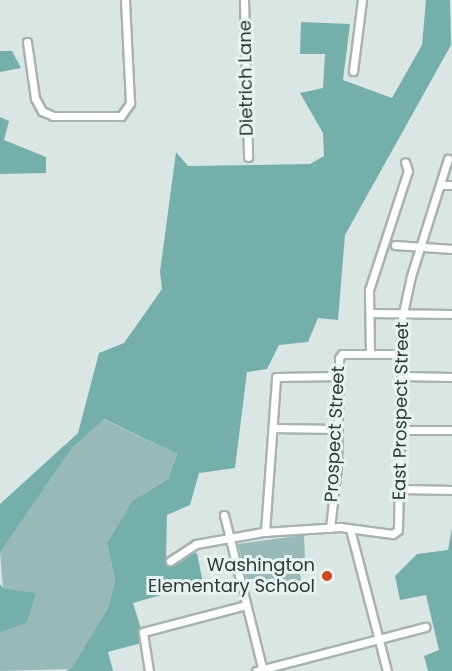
<!DOCTYPE html>
<style>
body{margin:0}
#map{position:relative;width:452px;height:671px;overflow:hidden;background:#d9e6e4;font-family:Poppins,sans-serif}
div>[style]{position:absolute}
[style*='--x']{left:calc(var(--x)*1px);top:calc(var(--y)*1px);width:calc(var(--w)*1px);rotate:calc(var(--a)*1deg)}
.green>*{inset:0;background:#98bab6}
.forest>*{inset:0;background:#74b0a9}
.roads{filter:drop-shadow(2px 0 #a6b3b1) drop-shadow(-2px 0 #a6b3b1) drop-shadow(0 2px #a6b3b1) drop-shadow(0 -2px #a6b3b1)}
.minor>*{height:7px;margin:-3.5px;padding:0 3.5px;transform-origin:3.5px;border-radius:3.5px;background:#fff}
.dots>*{width:16px;height:16px;translate:-50% -50%;box-sizing:border-box;border:3px solid #e6f4f1;border-radius:50%}
span{translate:-50% -50%;white-space:nowrap;text-align:center;line-height:1.15;-webkit-text-stroke:6px #e6f4f1;paint-order:stroke}
.street-label{font-size:18px;color:#323736}
.poi-label{font-size:18px;color:#323736}
.right{translate:-100% -50%;text-align:right}
</style>
<div id="map">
<div class="green">
<i style="clip-path:polygon(103px 419px,177px 454px,168px 479px,132px 501px,107px 543px,115px 580px,108px 608px,72px 669px,0 671px,0 633px,27px 623px,35px 593px,3px 588px,0 553px,72px 448px)"></i>
<i style="clip-path:polygon(304px 535px,305px 559px,299px 570px,302px 583px,276px 588px,273px 578px,248px 584px,238px 544px)"></i>
</div>
<div class="forest">
<i style="clip-path:polygon(426px 0,450px 0,451px 45px,345px 235px,338px 320px,318px 318px,308px 342px,279px 345px,267px 369px,247px 372px,235px 468px,199px 473px,190px 505px,167px 515px,166px 559px,197px 553px,203px 583px,133px 603px,145px 642px,108px 652px,113px 671px,65px 671px,72px 668px,108px 608px,115px 580px,107px 543px,132px 501px,168px 479px,177px 454px,104px 419px,72px 448px,0 553px,0 504px,78px 433px,99px 353px,124px 343px,162px 289px,160px 272px,176px 152px,188px 166px,310px 164px,324px 156px,323px 133px,300px 93px,323px 88px,325px 54px,300px 54px,301px 22px,350px 24px,343px 80px,392px 98px,422px 45px)"></i>
<i style="clip-path:polygon(0 51px,12px 51px,21px 68px,0 72px)"></i>
<i style="clip-path:polygon(0 117px,9px 121px,4px 140px,46px 157px,46px 173px,0 174px)"></i>
<i style="clip-path:polygon(452px 528px,452px 671px,428px 671px,424px 656px,439px 650px,426px 595px,400px 600px,395px 576px,417px 554px,448px 550px)"></i>
<i style="clip-path:polygon(0 584px,3px 588px,36px 593px,27px 623px,0 633px)"></i>
</div>
<div class="roads">
<div class="minor">
<i style="--x:244;--y:0;--w:157;--a:88.5"></i>
<i style="--x:27;--y:42;--w:57;--a:81.9"></i>
<i style="--x:35;--y:98;--w:15;--a:62"></i>
<i style="--x:42;--y:111;--w:12;--a:24"></i>
<i style="--x:53;--y:116;--w:68;--a:0"></i>
<i style="--x:121;--y:116;--w:16;--a:-55"></i>
<i style="--x:130;--y:103;--w:103;--a:-92.8"></i>
<i style="--x:353;--y:71;--w:72;--a:-82.8"></i>
<i style="--x:440;--y:185;--w:12;--a:0"></i>
<i style="--x:395;--y:245;--w:57;--a:4"></i>
<i style="--x:370;--y:313;--w:82;--a:0.7"></i>
<i style="--x:370;--y:354;--w:64;--a:-90.9"></i>
<i style="--x:369;--y:290;--w:125;--a:-71.9"></i>
<i style="--x:408;--y:171;--w:9;--a:-108"></i>
<i style="--x:401;--y:376;--w:51;--a:1.1"></i>
<i style="--x:274;--y:428;--w:64;--a:0.9"></i>
<i style="--x:400;--y:430;--w:52;--a:0"></i>
<i style="--x:399;--y:489;--w:53;--a:1.1"></i>
<i style="--x:224;--y:515;--w:161;--a:76"></i>
<i style="--x:330;--y:528;--w:61;--a:-83.5"></i>
<i style="--x:337;--y:467;--w:109;--a:-88.9"></i>
<i style="--x:339;--y:358;--w:5;--a:-53"></i>
<i style="--x:342;--y:354;--w:59;--a:0"></i>
<i style="--x:350;--y:529;--w:147;--a:75.4"></i>
<i style="--x:265;--y:532;--w:155;--a:-85.9"></i>
<i style="--x:276;--y:377;--w:62;--a:-0.9"></i>
<i style="--x:170;--y:561;--w:31;--a:-33"></i>
<i style="--x:196;--y:544;--w:68;--a:-10.2"></i>
<i style="--x:263;--y:532;--w:77;--a:-3.7"></i>
<i style="--x:340;--y:527;--w:53;--a:7.5"></i>
<i style="--x:393;--y:534;--w:6;--a:-39"></i>
<i style="--x:398;--y:530;--w:212;--a:-88.9"></i>
<i style="--x:402;--y:318;--w:43;--a:-77.9"></i>
<i style="--x:411;--y:276;--w:123;--a:-72.5"></i>
<i style="--x:149;--y:671;--w:39;--a:-99"></i>
<i style="--x:143;--y:632;--w:106;--a:-14.7"></i>
<i style="--x:256;--y:671;--w:175;--a:-14.6"></i>
</div>
</div>
<div class="dots">
<i style="left:327px;top:576px;background:#d14821"></i>
</div>
<div class="street-label">
<span style="left:246px;top:78px;rotate:-91deg">Dietrich Lane</span>
<span style="left:401px;top:411px;rotate:-89deg">East Prospect Street</span>
<span style="left:335px;top:434px;rotate:-87deg">Prospect Street</span>
</div>
<div class="poi-label">
<span class="right" style="left:315px;top:576px">Washington<br>Elementary School</span>
</div>
</div>
